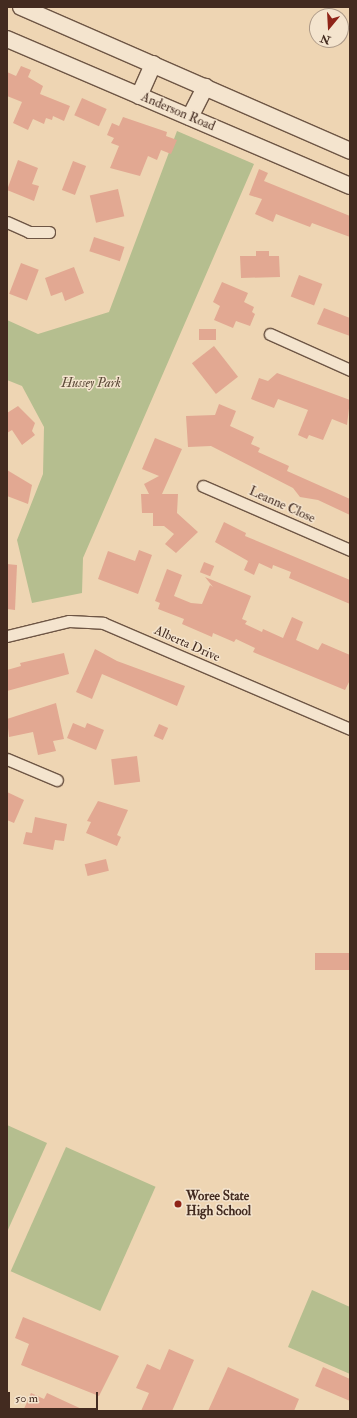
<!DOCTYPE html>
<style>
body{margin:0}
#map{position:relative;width:357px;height:1418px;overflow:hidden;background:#eed5b3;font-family:"IM FELL Double Pica",serif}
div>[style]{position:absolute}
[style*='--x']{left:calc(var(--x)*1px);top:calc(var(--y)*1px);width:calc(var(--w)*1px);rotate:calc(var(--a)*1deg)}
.green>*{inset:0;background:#b5be8f;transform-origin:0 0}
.building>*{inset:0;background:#e2a892;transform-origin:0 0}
.roads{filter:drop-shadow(1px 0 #6e5645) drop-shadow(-1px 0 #6e5645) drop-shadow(0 1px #6e5645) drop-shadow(0 -1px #6e5645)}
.street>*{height:11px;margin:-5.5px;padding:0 5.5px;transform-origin:5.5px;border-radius:5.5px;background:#f4e4ce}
.secondary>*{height:16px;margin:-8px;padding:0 8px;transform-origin:8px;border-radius:8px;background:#f4e4ce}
.dots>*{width:11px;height:11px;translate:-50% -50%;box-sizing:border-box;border:2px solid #f4e4ce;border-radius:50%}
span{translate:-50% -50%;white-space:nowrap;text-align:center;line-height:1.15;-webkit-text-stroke:3px #f4e4ce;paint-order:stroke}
.street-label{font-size:13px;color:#432b20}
.park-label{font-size:13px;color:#5a4836;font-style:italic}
.poi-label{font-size:13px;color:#432b20;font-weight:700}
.left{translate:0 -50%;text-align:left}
.frame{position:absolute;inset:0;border:8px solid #432b20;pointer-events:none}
.north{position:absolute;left:309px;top:8px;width:40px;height:40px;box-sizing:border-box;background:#f4e4ce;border:1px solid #ad9a88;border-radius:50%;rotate:198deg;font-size:11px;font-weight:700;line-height:16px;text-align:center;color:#432b20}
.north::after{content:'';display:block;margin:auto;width:14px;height:18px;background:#8f2418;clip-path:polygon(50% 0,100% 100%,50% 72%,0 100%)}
.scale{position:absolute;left:8px;top:1392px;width:90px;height:18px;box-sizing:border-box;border:2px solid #432b20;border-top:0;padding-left:5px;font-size:12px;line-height:14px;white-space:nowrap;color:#432b20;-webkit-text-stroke:3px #f4e4ce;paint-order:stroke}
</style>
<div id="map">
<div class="green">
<i style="clip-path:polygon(177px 131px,254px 164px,83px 558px,82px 593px,32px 603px,17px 540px,43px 474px,44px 427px,22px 386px,7px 380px,7px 320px,38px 334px,109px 312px)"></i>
<i style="clip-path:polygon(7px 1125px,47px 1143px,7px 1232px)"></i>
<i style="left:66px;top:1147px;width:98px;height:136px;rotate:24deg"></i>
<i style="clip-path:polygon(312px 1290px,350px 1307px,350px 1374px,288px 1347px)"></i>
</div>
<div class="building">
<i style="clip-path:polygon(21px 66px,31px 70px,28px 77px,43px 86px,40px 94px,70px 106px,64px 121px,53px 116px,52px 120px,46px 118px,44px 124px,33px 119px,28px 130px,13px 123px,22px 102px,7px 96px,7px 72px,16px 76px)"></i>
<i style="left:82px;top:98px;width:27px;height:19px;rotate:24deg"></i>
<i style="clip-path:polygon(123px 117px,167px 132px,166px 136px,177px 140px,171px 154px,161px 150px,157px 160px,148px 156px,140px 176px,110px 168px,119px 146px,111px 143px,114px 138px,107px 135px,112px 123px,119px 126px)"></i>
<i style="clip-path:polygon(18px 160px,38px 168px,32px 184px,39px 186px,34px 201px,7px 190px)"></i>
<i style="left:73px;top:161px;width:14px;height:31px;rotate:21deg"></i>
<i style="clip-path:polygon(259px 169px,268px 173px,264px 181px,350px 216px,350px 237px,312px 223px,310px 227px,276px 214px,273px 222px,255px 214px,262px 199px,249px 195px)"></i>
<i style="left:118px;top:189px;width:28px;height:29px;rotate:77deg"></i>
<i style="left:94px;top:237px;width:32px;height:15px;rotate:18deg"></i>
<i style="clip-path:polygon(256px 251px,269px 251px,269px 256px,279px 256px,280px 277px,241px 278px,240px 256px,256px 256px)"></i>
<i style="left:21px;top:263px;width:19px;height:33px;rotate:21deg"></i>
<i style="clip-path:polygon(74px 267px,84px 293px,65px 301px,62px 292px,51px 296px,45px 278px)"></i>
<i style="left:299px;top:275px;width:25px;height:23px;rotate:21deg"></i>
<i style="clip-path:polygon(222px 282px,248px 293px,244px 302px,254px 307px,252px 312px,255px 314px,250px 326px,236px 321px,233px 328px,214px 320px,220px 306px,213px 302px)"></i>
<i style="clip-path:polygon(324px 308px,350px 318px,350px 336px,317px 324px)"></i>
<i style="left:216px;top:329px;width:11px;height:17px;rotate:90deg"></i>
<i style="left:214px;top:346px;width:39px;height:28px;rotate:52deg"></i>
<i style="clip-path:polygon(277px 373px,350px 400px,347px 425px,332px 419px,323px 440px,309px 435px,307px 439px,298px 435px,308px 410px,278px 399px,274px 408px,251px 399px,259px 378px,268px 381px)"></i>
<i style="clip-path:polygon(219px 404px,236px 411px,230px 426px,254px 437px,251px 444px,260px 448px,258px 452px,289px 466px,287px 471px,350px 499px,350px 515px,318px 500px,300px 497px,293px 488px,211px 446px,188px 447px,186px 416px,215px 415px)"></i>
<i style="clip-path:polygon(18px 406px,35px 423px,32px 431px,35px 435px,22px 445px,12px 430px,7px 433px,7px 413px)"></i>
<i style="clip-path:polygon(155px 438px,182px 449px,162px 494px,178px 494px,177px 513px,198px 532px,176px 553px,165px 544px,174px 534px,164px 526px,153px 526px,153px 513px,142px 513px,141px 494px,149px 494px,144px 484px,159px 476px,142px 469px)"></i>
<i style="clip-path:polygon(7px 470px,32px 485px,28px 504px,7px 496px)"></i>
<i style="clip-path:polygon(224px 522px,246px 533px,245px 536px,350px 580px,350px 604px,289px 578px,291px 572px,273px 565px,272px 569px,259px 563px,254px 575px,244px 570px,248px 561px,215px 542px)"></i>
<i style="clip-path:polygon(139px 550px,152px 555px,138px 594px,98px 579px,108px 551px,135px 561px)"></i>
<i style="left:204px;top:562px;width:11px;height:11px;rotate:22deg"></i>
<i style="clip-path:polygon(7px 564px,17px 565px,15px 610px,7px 609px)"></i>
<i style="clip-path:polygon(167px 569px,182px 575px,174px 596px,191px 603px,202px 604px,210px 585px,213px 587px,205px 577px,251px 596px,242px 619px,247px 621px,245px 624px,262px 632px,263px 629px,283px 638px,292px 617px,303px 622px,296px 640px,318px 650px,322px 643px,350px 655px,350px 680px,345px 690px,253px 652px,255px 648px,236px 639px,234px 642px,213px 633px,212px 637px,182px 624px,184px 619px,158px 609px,160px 603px,155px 601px)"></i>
<i style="clip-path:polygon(95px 649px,117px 661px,185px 686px,177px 706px,102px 674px,92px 699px,76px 692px)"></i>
<i style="clip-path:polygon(64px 653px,69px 674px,7px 691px,7px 670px,21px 666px,20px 663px)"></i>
<i style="clip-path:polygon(56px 703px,64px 739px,53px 741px,56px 751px,38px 755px,33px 732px,9px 737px,7px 719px)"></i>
<i style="clip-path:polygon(73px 723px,85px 728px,87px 723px,104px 730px,96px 750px,67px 738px)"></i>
<i style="left:159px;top:724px;width:10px;height:13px;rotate:24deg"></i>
<i style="left:137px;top:756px;width:26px;height:26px;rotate:83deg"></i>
<i style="clip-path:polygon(7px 792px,24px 800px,14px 823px,7px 820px)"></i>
<i style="clip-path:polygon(98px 801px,128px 810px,117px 835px,121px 837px,117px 846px,86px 833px,91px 822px,87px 821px)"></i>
<i style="clip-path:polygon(35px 817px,67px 824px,64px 841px,55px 840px,53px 850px,23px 844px,26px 832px,32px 833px)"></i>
<i style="left:106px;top:859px;width:12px;height:22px;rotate:76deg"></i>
<i style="left:350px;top:953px;width:17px;height:35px;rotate:90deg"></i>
<i style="clip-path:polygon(23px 1317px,119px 1356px,99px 1396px,21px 1365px,29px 1344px,15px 1338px)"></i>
<i style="clip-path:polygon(169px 1349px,194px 1360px,176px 1402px,172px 1411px,141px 1411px,149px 1393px,136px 1388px,147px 1364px,160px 1370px)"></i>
<i style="clip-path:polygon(228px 1367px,299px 1399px,294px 1411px,208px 1411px)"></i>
<i style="clip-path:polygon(323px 1367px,350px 1379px,350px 1401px,315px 1386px)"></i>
<i style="clip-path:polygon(31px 1393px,44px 1399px,47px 1393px,86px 1411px,23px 1411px)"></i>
</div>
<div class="roads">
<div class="street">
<i style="--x:7;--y:222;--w:24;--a:24"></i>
<i style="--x:29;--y:232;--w:20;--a:0"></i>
<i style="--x:270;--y:334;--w:88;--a:24.2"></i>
<i style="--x:203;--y:486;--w:160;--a:23.5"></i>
<i style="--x:7;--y:636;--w:64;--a:-13.6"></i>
<i style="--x:69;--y:621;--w:34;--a:3"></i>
<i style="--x:103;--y:623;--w:269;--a:23.2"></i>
<i style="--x:7;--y:759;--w:54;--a:22.8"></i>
</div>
<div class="secondary">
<i style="--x:21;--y:7;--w:359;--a:23.6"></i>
<i style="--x:7;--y:39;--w:373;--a:23.2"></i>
<i style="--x:139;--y:96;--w:35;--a:-66"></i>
<i style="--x:190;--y:117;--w:34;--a:-63"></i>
</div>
</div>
<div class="dots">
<i style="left:178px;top:1204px;background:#8f2418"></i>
</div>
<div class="street-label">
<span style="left:178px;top:112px;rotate:23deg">Anderson Road</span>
<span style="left:282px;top:505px;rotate:24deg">Leanne Close</span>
<span style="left:187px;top:644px;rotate:24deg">Alberta Drive</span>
</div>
<div class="park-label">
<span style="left:91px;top:383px">Hussey Park</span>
</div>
<div class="poi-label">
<span class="left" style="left:186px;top:1204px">Woree State<br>High School</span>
</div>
<div class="frame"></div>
<div class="north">N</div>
<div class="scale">50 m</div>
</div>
